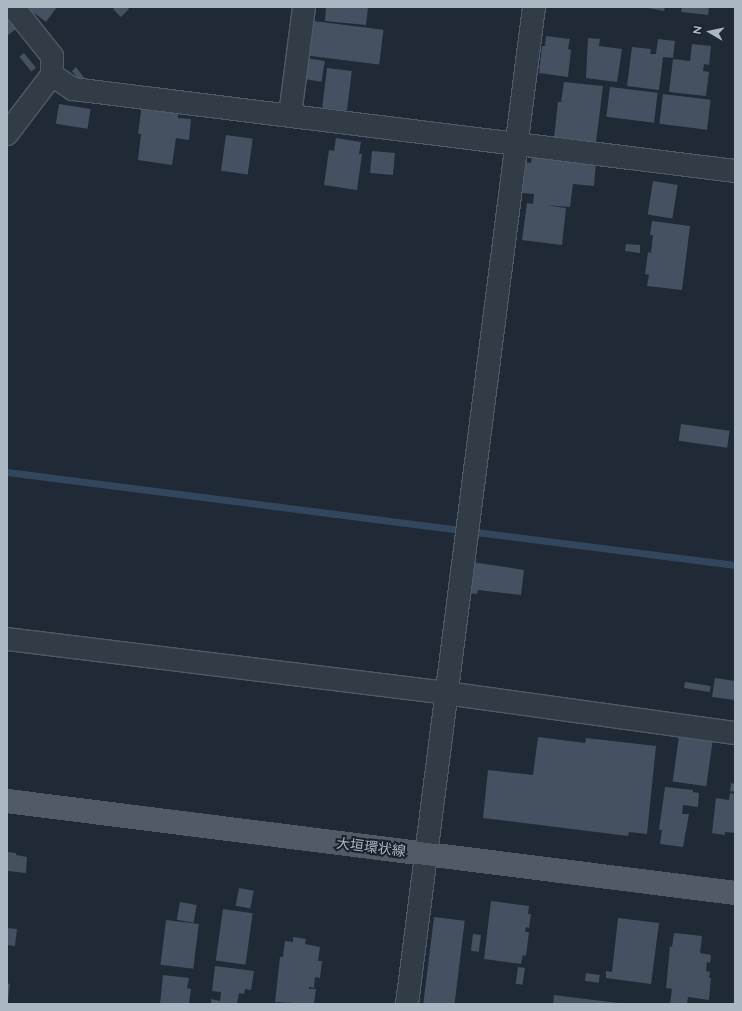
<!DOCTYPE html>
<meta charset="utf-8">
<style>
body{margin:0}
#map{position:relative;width:742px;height:1011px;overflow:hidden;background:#1f2a36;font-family:Raleway,"Noto Sans JP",sans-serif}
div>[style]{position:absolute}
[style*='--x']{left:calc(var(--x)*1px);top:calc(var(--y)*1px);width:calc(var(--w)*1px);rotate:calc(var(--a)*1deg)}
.stream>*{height:7px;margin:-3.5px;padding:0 3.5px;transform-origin:3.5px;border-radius:3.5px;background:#32475e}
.building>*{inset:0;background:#455160;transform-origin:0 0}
.roads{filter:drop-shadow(1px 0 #505a65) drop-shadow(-1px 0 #505a65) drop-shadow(0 1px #505a65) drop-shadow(0 -1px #505a65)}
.minor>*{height:22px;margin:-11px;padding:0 11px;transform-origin:11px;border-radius:11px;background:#323c46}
.tertiary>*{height:22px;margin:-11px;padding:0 11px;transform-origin:11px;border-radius:11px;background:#323c46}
.primary>*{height:22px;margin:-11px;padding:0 11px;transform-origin:11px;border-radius:11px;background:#505b67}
span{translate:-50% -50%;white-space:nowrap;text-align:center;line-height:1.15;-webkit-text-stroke:4px #18212b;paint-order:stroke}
.street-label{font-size:14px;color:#acb7c4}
.frame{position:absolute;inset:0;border:8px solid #acb7c4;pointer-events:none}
.north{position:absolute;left:690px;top:12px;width:40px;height:40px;-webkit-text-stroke:3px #18212b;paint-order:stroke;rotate:279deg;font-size:11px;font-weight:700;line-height:16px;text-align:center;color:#acb7c4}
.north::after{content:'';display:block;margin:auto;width:14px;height:18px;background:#acb7c4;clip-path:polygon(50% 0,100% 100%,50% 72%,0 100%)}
</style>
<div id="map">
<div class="stream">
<i style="--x:7;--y:472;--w:734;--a:7.28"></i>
</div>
<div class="building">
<i style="clip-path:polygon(26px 7px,57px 7px,46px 22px)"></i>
<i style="clip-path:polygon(115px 7px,127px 7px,129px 9px,121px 17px,113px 9px)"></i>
<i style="clip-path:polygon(326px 7px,368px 7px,366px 25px,325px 21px)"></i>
<i style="clip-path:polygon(643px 7px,665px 7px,664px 11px)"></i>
<i style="clip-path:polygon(682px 7px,709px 7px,708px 15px,681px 12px)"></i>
<i style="clip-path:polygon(7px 17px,16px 29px,7px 36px)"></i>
<i style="left:313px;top:21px;width:71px;height:35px;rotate:7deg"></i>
<i style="clip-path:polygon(546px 36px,570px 39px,568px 49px,571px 50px,568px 77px,539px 73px,542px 46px,545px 46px)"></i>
<i style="clip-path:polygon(588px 38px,600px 39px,599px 46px,622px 49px,617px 82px,586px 78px)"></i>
<i style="clip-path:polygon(658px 39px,675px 41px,673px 58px,663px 57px,659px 90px,627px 86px,632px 47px,651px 49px,650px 54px,656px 54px)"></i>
<i style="clip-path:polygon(692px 44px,711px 46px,709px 65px,704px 64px,703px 71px,709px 72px,706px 96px,669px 92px,673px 59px,690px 61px)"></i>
<i style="left:24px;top:53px;width:19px;height:6px;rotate:51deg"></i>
<i style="left:306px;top:58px;width:19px;height:21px;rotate:9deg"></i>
<i style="clip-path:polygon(76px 67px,85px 79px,81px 82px,72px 71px)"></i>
<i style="left:327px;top:68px;width:25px;height:40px;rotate:7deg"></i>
<i style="clip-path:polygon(564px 82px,603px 86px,596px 142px,554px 138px,558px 102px,561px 102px)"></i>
<i style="left:610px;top:87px;width:48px;height:30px;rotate:7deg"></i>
<i style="left:663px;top:94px;width:48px;height:30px;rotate:7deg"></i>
<i style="left:59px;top:104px;width:32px;height:20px;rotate:9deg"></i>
<i style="clip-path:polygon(142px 104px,179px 109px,178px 118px,191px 119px,189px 140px,176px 138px,172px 165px,138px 160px,141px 134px,138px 134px)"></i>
<i style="left:226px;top:135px;width:27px;height:36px;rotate:8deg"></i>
<i style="clip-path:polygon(336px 138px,361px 142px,359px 154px,362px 154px,357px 190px,324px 185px,329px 150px,334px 151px)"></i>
<i style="left:372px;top:151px;width:23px;height:22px;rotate:5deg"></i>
<i style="clip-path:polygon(532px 155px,596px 162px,594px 186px,573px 184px,570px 207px,546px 205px,566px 208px,562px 245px,522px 240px,527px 203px,533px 204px,534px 194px,521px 193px,524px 162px,531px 163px)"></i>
<i style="left:653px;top:181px;width:25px;height:34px;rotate:9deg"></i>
<i style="clip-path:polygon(652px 221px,690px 226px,682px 290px,647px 286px,649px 275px,645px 274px,648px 252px,651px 253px,653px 235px,650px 235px)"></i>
<i style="clip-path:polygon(626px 244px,640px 245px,640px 253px,625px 251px)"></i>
<i style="left:681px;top:424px;width:49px;height:17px;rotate:8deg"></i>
<i style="clip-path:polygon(472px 562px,524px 570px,521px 595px,478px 590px,477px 594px,468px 593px)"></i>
<i style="clip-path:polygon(715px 678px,735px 681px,735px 700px,712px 697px)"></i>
<i style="left:685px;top:682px;width:26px;height:6px;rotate:9deg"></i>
<i style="left:679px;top:736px;width:34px;height:46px;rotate:8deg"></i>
<i style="clip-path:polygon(538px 737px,585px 743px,586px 738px,656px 746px,647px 834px,629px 832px,628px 836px,483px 818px,488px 770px,533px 775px)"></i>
<i style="clip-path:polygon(731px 783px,735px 784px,735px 792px,730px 791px)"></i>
<i style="clip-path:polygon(665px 787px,693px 790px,693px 792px,699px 793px,698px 807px,683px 805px,682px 814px,689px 814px,683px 847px,660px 844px,662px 830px,659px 830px)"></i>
<i style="clip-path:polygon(730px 793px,735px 794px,735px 833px,725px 832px,725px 835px,712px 833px,716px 798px,729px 800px)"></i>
<i style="clip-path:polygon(7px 852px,16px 853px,16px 855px,27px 857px,26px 873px,7px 871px)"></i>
<i style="left:239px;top:888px;width:15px;height:18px;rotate:11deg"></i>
<i style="clip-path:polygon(491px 901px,529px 906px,528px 914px,531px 914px,529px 928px,526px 927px,525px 932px,529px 932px,526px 956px,523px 955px,521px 964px,484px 959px)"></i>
<i style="left:180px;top:902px;width:17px;height:18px;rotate:10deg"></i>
<i style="left:223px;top:909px;width:30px;height:52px;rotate:8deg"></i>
<i style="left:434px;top:917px;width:31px;height:88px;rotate:7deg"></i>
<i style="clip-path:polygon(618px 918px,659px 923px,651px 984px,606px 978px,606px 971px,612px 972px)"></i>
<i style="left:166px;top:920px;width:33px;height:45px;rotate:7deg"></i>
<i style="clip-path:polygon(7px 928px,17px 929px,15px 946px,7px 945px)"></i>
<i style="clip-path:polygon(674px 933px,702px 936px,700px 953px,711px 955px,710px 963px,707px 962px,706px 971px,710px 972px,709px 978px,711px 978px,709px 1000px,688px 997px,687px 1004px,670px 1004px,672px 989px,666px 988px,670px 946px,672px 947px)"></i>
<i style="left:473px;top:934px;width:8px;height:17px;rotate:7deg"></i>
<i style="clip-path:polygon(293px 937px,306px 939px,305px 944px,320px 947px,318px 961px,322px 961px,320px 978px,315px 977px,314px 988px,309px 987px,309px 989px,316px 989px,314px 1004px,275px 1002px,280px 957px,283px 957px,285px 941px,293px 942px)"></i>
<i style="clip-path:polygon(215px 966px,254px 971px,251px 990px,245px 989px,244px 994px,239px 993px,237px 1004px,211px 1004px,211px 999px,220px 1001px,221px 992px,212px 991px)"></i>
<i style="left:518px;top:967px;width:7px;height:17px;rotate:8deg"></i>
<i style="left:586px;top:973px;width:14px;height:8px;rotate:8deg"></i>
<i style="clip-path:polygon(163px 975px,189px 978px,187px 988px,191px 989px,189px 1004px,160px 1004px)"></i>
<i style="clip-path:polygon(7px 983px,10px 984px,8px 1001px,7px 1000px)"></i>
<i style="clip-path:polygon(554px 995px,618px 1003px,617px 1004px,553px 1004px)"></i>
</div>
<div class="roads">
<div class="minor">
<i style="--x:52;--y:75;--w:25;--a:34"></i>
<i style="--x:73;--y:89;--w:667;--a:7.06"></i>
<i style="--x:290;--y:115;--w:109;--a:-82.6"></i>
<i style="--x:7;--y:639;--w:442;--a:7"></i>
<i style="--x:446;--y:693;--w:292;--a:7.9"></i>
<i style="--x:407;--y:1004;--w:1005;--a:-82.74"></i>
</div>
<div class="tertiary">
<i style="--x:7;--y:134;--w:74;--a:-52.7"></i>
<i style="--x:52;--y:75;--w:19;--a:-90"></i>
<i style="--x:52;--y:56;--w:63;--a:-128.5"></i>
</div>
<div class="primary">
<i style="--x:7;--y:801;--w:734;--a:7.2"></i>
</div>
</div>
<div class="street-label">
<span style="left:371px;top:847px;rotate:7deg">大垣環状線</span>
</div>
<div class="frame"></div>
<div class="north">N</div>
</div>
